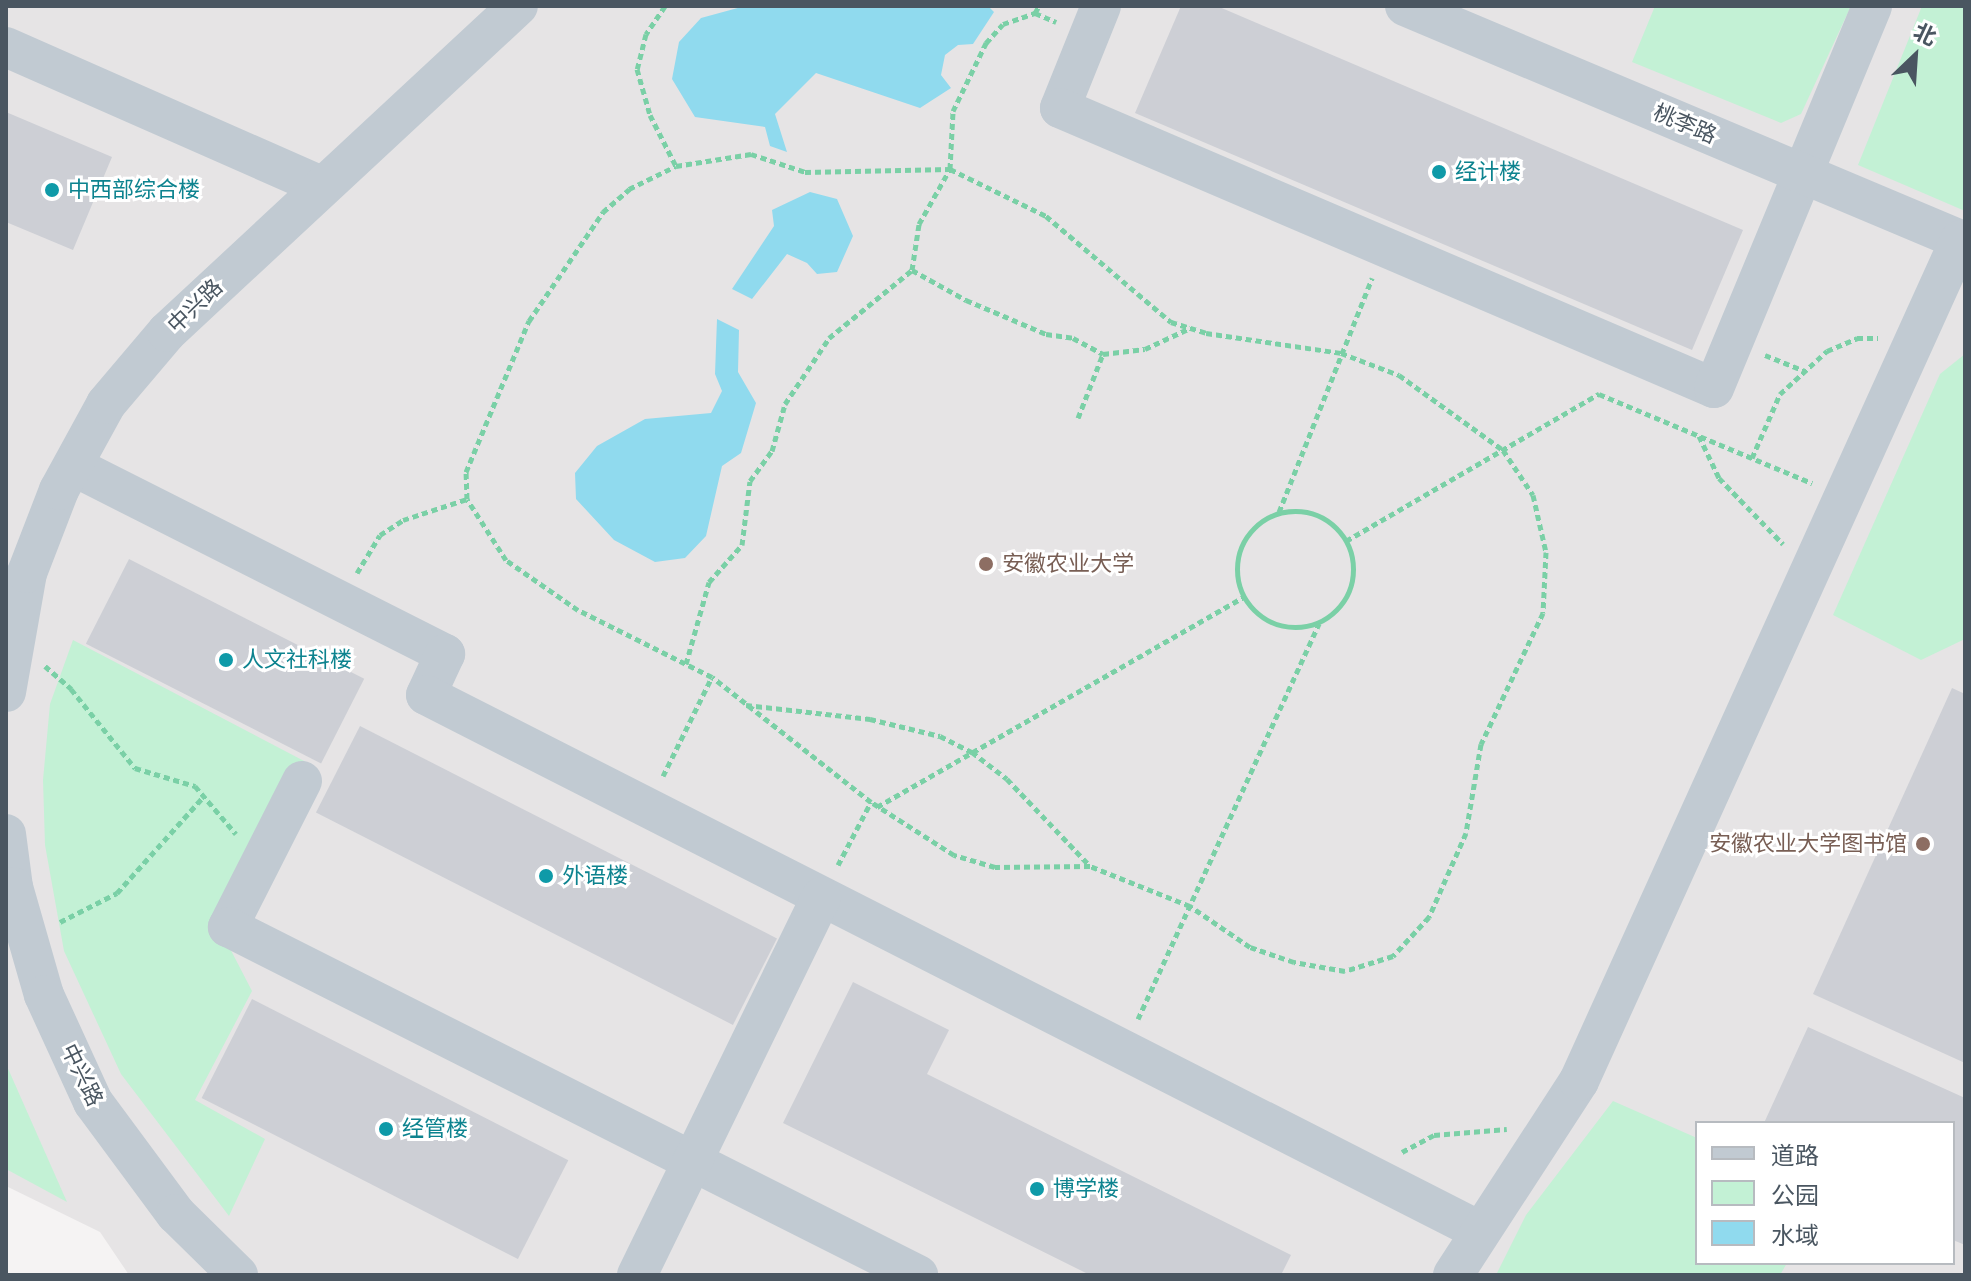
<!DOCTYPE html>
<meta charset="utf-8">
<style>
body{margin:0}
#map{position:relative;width:1971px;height:1281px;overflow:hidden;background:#f5f3f3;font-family:Mulish,"Noto Sans SC",sans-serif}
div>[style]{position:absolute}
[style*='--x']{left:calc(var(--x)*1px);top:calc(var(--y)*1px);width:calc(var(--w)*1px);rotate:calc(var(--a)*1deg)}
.education>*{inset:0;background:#e6e4e5}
.green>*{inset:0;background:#c3f1d5}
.water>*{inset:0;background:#90daee}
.building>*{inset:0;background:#cdcfd5;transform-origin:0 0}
.path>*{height:5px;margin-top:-2.5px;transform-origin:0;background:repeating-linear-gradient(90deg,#7ad0a6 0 6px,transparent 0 10px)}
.path>.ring{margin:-2.5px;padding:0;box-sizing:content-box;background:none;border:5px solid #7ad0a6;border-radius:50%}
.minor>*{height:40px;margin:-20px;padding:0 20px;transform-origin:20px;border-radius:20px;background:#c1cad2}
.dots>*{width:22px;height:22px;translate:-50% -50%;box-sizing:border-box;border:4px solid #fff;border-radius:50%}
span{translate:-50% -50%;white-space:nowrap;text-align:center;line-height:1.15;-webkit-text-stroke:6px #fff;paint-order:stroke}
.street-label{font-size:22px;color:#4a5661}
.culture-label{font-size:22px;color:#0d838f}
.left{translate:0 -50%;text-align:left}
.education-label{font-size:22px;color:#785e54}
.right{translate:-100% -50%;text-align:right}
.frame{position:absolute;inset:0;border:8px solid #4a5661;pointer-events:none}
.legend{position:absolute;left:1695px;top:1121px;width:260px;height:144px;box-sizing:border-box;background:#fff;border:2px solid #b7bbc0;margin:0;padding:10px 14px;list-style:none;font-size:24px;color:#4a5661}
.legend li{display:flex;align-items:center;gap:16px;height:40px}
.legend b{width:40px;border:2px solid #b7bbc0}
.north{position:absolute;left:1875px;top:16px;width:80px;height:80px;-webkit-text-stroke:6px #fff;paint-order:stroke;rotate:25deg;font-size:22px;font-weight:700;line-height:32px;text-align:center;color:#4a5661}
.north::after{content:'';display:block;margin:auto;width:28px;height:36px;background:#4a5661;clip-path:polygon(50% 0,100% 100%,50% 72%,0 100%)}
</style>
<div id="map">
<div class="education">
<i style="clip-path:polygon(evenodd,6px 6px,1965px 6px,1965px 1275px,129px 1275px,100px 1232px,6px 1186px,6px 6px,1697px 1123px,1953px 1123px,1953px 1263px,1697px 1263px,1697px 1123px)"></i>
</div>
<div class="green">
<i style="clip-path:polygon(1655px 6px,1851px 6px,1801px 114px,1781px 123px,1632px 62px)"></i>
<i style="clip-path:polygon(1922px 6px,1965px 6px,1965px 211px,1858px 165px)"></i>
<i style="clip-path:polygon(1965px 354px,1965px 639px,1921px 660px,1833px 615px,1940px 374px)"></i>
<i style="clip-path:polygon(73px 640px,306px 762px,222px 933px,252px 991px,195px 1100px,265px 1139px,229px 1216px,121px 1074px,64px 951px,45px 845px,43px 780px,50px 704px)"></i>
<i style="clip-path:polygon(6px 1064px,67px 1202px,6px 1169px)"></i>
<i style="clip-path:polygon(1613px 1101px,1697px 1138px,1697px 1263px,1787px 1263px,1780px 1275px,1496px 1275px,1526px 1215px)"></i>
</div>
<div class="water">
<i style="clip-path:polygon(745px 6px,988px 6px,994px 12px,973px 44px,958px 45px,945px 55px,941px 75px,951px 88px,920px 108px,816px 73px,775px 114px,787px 152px,770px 146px,765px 127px,695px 117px,672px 79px,679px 42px,701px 18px)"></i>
<i style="clip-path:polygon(810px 192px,837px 199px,853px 236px,837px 272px,817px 274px,807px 263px,787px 254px,752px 299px,732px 289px,774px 226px,772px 210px)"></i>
<i style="clip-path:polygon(717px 319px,739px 330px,738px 372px,756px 403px,741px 453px,722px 466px,706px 536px,685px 558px,655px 562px,614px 540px,576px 499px,575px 473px,597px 446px,645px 419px,711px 413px,722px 391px,715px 374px)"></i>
</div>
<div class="building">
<i style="clip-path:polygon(1181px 6px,1217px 6px,1743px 230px,1692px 350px,1135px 113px)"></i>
<i style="clip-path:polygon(6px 112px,112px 157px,73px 250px,6px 222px)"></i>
<i style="left:129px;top:559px;width:264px;height:95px;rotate:27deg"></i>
<i style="clip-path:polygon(1952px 688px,1965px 694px,1965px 1063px,1813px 994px)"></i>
<i style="left:360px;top:726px;width:468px;height:97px;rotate:27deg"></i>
<i style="clip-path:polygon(853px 982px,949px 1030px,927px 1074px,1291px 1255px,1281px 1275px,1090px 1275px,783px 1123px)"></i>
<i style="left:252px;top:999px;width:355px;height:111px;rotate:27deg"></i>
<i style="clip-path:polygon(1808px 1027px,1965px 1098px,1965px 1245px,1953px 1240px,1953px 1123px,1764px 1123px)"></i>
</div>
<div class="path">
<i style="--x:665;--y:6;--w:34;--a:124"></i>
<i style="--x:646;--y:34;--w:36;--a:104"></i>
<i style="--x:637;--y:69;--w:48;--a:74.2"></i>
<i style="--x:650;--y:115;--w:57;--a:63"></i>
<i style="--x:1035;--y:13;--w:23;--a:23"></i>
<i style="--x:751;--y:154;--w:57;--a:18.4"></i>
<i style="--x:805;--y:172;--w:145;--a:-1.2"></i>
<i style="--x:950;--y:169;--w:107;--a:26.1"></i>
<i style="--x:1046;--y:216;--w:164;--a:40.3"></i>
<i style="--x:1171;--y:322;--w:37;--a:17"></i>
<i style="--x:1206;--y:333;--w:136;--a:8.4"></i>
<i style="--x:1341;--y:353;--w:62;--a:20.8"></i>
<i style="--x:1399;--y:375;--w:128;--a:35.8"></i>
<i style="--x:1503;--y:450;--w:54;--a:56.3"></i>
<i style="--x:1533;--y:495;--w:58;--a:77.2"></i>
<i style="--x:1546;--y:552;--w:61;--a:92.8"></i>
<i style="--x:1543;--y:613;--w:145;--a:115.3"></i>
<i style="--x:1481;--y:744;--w:90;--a:99.6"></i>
<i style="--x:1466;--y:833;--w:92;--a:113.8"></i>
<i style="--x:1429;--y:917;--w:53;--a:132.7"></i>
<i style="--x:1393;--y:956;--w:50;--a:162.6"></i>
<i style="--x:1345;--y:971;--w:52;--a:-170"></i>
<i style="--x:1294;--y:962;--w:46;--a:-161.2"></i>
<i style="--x:1250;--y:947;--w:73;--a:-145.7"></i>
<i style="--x:1190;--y:906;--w:108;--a:-158.2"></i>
<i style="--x:1090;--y:866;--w:95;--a:179.4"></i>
<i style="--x:995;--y:867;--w:43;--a:-163.7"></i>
<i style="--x:954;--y:855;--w:98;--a:-147.4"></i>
<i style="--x:871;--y:802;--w:202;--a:-141.8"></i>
<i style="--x:712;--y:677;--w:150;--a:-153.4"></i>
<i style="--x:578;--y:610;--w:88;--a:-145.2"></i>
<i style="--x:506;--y:560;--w:72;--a:-122.6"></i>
<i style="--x:467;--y:499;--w:27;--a:-92"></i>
<i style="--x:466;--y:472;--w:164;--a:-67.4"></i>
<i style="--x:529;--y:321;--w:132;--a:-55.8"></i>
<i style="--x:603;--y:212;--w:35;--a:-41"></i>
<i style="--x:629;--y:189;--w:52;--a:-26.1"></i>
<i style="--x:676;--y:166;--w:76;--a:-9.1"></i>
<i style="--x:912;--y:270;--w:62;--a:29.1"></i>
<i style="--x:966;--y:300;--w:87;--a:23"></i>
<i style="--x:1046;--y:334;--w:27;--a:8"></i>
<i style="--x:1073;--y:338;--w:34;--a:28"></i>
<i style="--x:1103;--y:354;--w:42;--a:-6.8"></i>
<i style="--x:1145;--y:349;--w:50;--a:-25"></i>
<i style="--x:1765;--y:355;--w:43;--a:21.8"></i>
<i style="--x:1078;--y:418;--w:69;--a:-68.7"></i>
<i style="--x:1699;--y:436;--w:47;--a:64.5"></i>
<i style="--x:1719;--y:478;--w:92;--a:45.9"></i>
<i style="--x:1752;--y:458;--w:70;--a:-66.4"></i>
<i style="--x:1780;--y:394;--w:64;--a:-42.5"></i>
<i style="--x:1827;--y:351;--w:33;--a:-23"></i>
<i style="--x:1857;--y:338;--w:21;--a:0"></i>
<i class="ring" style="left:1237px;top:511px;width:111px;height:111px"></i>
<i style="--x:1279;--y:512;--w:252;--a:-68.3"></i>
<i style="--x:1346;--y:541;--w:293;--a:-30.2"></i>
<i style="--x:1599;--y:394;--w:231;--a:22.7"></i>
<i style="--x:357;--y:573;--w:44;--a:-58.8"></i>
<i style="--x:380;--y:535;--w:27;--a:-33"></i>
<i style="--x:403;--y:520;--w:67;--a:-18.2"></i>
<i style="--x:686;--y:664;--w:85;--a:-74.3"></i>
<i style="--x:709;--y:582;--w:50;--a:-48.3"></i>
<i style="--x:742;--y:545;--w:64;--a:-82.9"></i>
<i style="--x:750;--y:481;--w:37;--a:-54"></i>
<i style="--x:772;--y:451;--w:49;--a:-74.5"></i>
<i style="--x:785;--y:404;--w:79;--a:-56.3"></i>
<i style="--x:829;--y:338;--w:107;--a:-39.3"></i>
<i style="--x:912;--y:270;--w:47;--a:-81.3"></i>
<i style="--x:919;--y:224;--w:63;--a:-60.6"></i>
<i style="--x:950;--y:169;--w:58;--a:-87"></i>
<i style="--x:953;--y:111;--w:76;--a:-64.1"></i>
<i style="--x:986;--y:43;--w:25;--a:-48"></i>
<i style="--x:1003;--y:24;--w:34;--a:-19"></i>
<i style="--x:1035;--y:13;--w:8;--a:-60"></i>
<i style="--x:45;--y:666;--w:35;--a:41"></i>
<i style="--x:71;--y:689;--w:102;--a:51"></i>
<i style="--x:135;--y:768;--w:63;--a:16.7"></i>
<i style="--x:195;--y:786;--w:63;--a:49.5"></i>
<i style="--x:746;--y:705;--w:125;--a:6.4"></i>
<i style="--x:870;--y:719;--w:72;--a:13.7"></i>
<i style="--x:940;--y:736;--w:36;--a:27"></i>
<i style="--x:972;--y:752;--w:44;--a:37.6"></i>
<i style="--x:1007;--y:779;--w:120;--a:46.3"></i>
<i style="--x:663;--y:776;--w:110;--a:-63.7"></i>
<i style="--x:877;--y:807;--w:423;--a:-29.8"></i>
<i style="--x:838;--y:865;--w:71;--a:-62.4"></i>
<i style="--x:60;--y:922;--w:64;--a:-27"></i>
<i style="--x:117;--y:893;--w:130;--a:-48.1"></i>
<i style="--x:1138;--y:1019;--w:435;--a:-65.4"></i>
<i style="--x:1402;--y:1152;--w:36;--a:-28"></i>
<i style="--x:1434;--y:1135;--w:73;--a:-4.7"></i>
</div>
<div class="minor">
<i style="--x:1101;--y:6;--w:110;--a:111.9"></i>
<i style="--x:1060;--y:108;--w:711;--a:23.18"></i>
<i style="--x:1714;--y:388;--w:413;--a:-67.5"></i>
<i style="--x:1405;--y:6;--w:608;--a:22.85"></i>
<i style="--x:6;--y:47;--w:344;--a:23.8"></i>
<i style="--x:73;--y:466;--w:417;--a:26.8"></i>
<i style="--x:445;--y:654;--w:45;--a:114.9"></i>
<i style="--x:426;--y:695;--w:1180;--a:26.96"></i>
<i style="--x:6;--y:692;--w:121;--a:-80"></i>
<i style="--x:27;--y:573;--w:89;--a:-68.9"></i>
<i style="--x:59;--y:490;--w:98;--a:-61.3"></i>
<i style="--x:106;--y:404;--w:94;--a:-49.7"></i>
<i style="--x:167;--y:332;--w:479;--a:-42.9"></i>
<i style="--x:302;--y:781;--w:164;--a:116.9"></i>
<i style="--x:228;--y:927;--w:773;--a:26.76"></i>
<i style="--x:6;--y:834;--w:53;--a:82.5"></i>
<i style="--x:13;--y:887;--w:112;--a:74"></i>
<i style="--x:44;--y:995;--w:118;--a:65.4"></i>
<i style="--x:93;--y:1102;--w:139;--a:53.5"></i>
<i style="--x:176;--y:1214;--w:87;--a:44.5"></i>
<i style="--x:637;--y:1275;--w:420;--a:-64"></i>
<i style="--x:1453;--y:1275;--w:231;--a:-57"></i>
<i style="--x:1579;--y:1081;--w:923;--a:-65.63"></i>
</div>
<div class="dots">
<i style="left:1439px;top:172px;background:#0f9aa8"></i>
<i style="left:52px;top:190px;background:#0f9aa8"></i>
<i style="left:986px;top:564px;background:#8d6e63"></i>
<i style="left:226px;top:660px;background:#0f9aa8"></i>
<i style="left:1923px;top:844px;background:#8d6e63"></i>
<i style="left:546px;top:876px;background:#0f9aa8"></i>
<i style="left:386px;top:1129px;background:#0f9aa8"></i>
<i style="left:1037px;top:1189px;background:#0f9aa8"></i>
</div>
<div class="street-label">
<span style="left:1685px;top:124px;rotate:23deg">桃李路</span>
<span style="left:195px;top:306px;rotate:-44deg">中兴路</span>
<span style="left:82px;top:1075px;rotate:64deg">中兴路</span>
</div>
<div class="culture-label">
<span class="left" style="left:1455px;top:172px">经计楼</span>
<span class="left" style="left:68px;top:190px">中西部综合楼</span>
<span class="left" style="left:242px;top:660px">人文社科楼</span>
<span class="left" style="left:562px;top:876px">外语楼</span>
<span class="left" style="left:402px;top:1129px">经管楼</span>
<span class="left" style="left:1053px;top:1189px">博学楼</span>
</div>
<div class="education-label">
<span class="left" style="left:1002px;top:564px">安徽农业大学</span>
<span class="right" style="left:1907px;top:844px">安徽农业大学图书馆</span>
</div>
<div class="frame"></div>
<ul class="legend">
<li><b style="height:10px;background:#c1cad2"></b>道路</li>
<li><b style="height:22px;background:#c3f1d5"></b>公园</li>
<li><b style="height:22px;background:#90daee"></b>水域</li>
</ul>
<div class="north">北</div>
</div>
